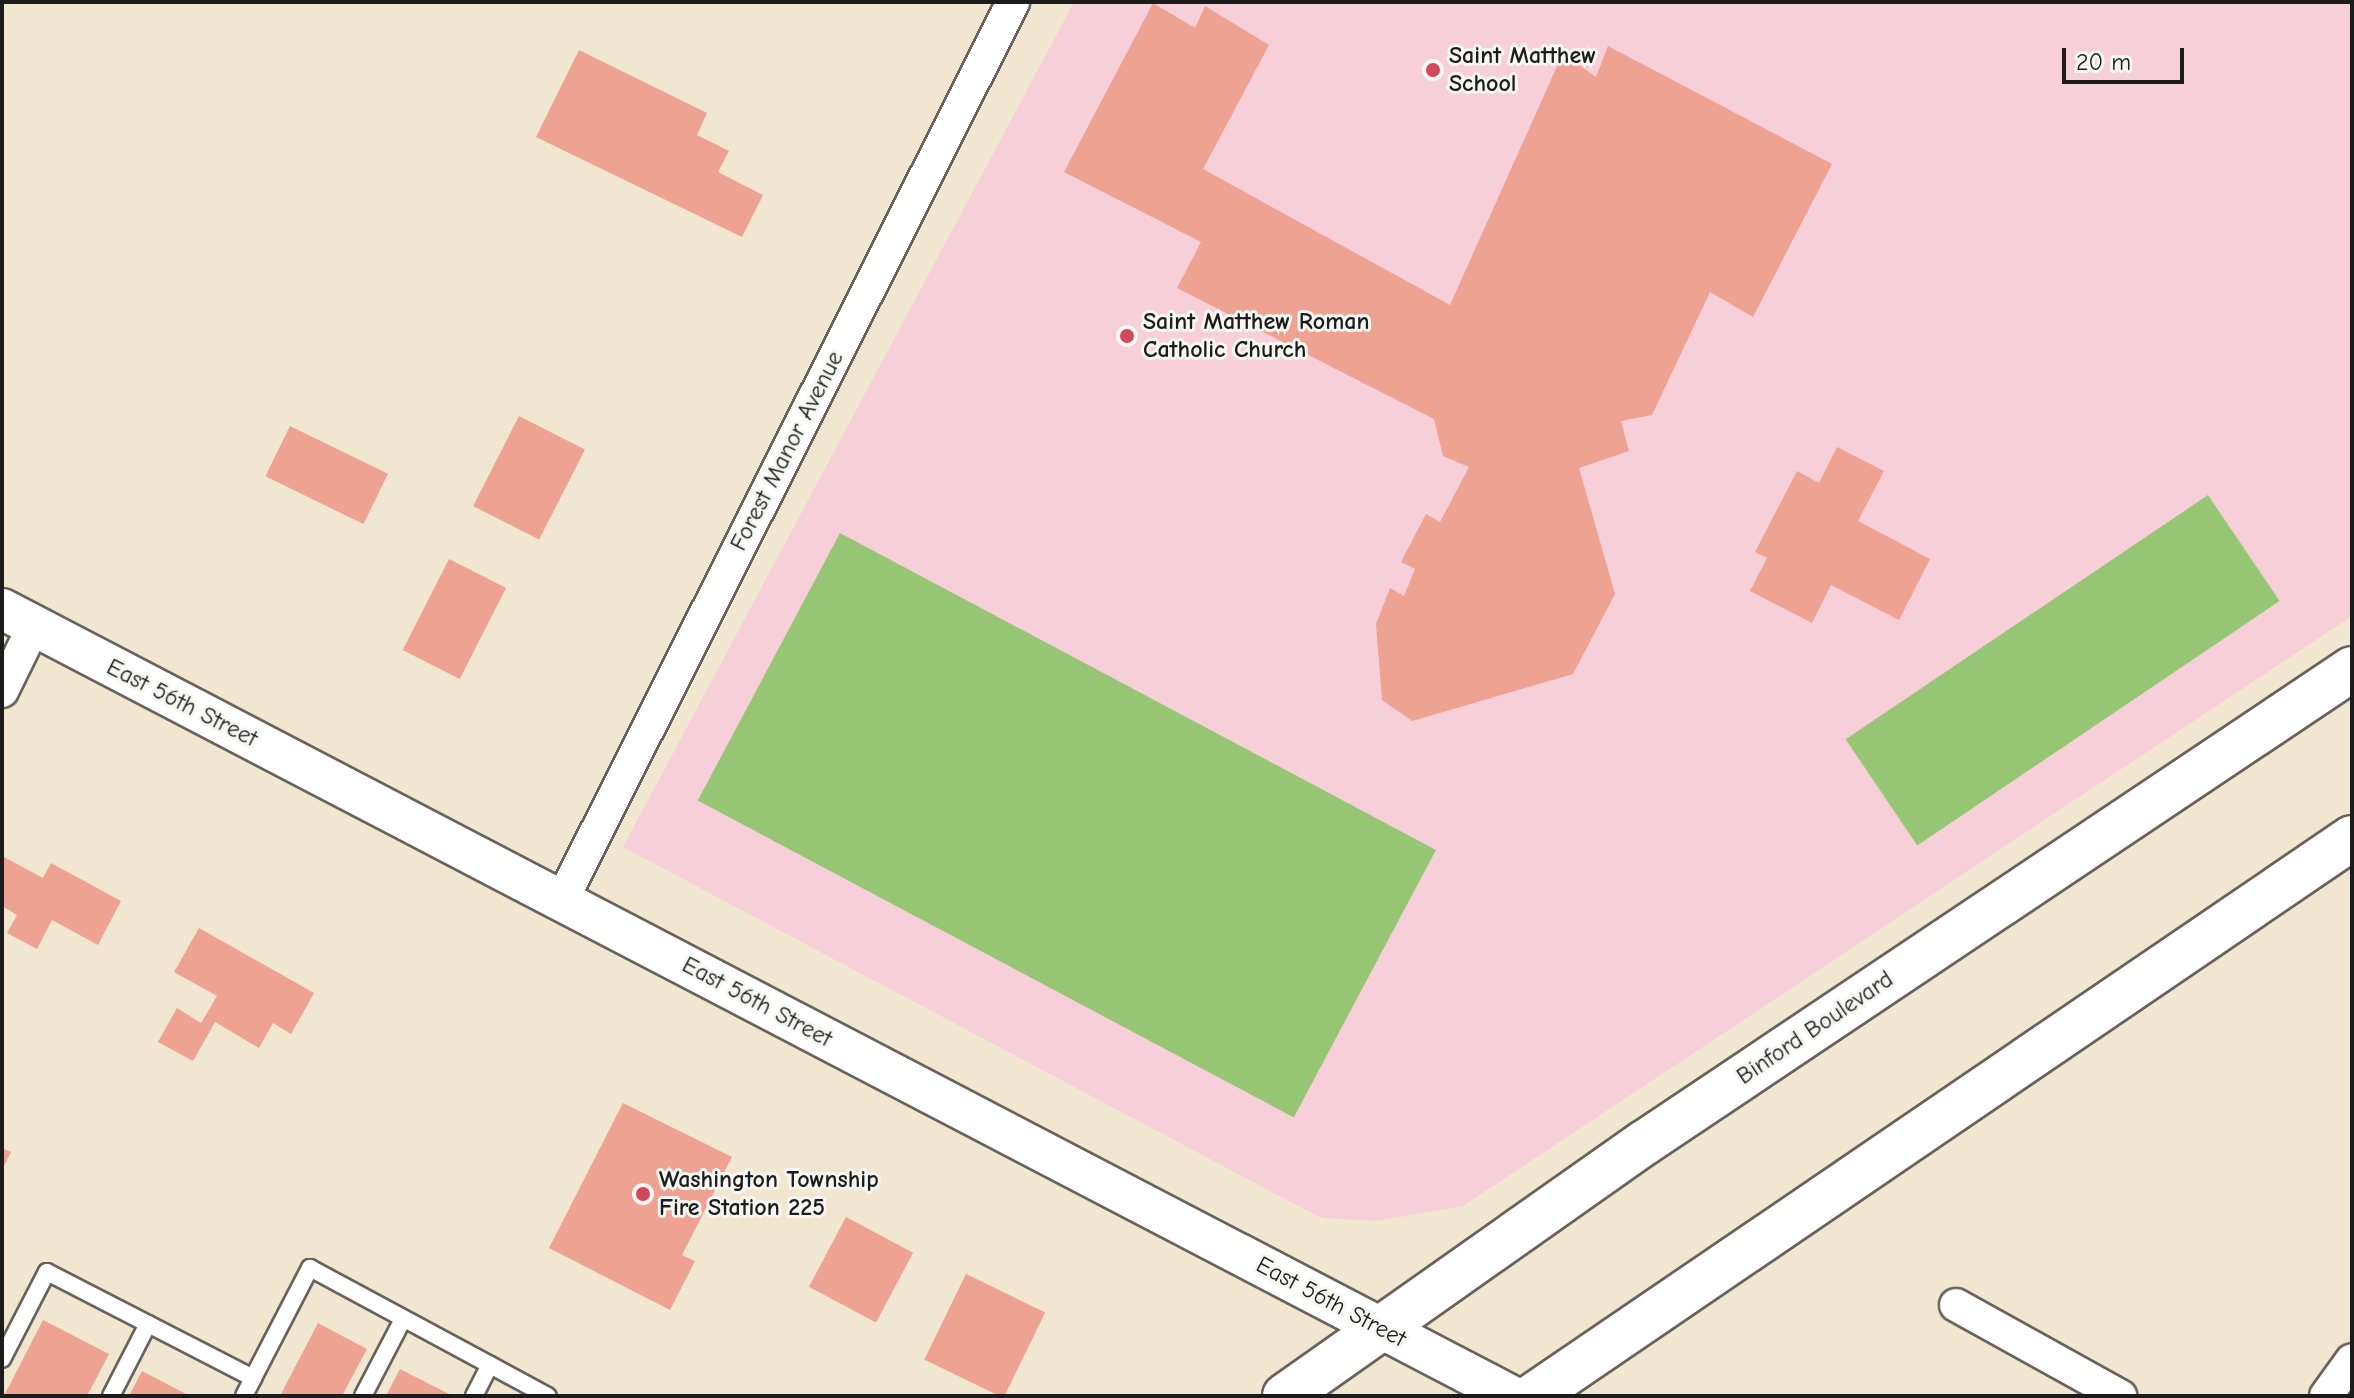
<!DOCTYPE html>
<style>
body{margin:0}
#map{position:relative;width:2354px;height:1398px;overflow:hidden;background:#f1e6cf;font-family:"Comic Neue",sans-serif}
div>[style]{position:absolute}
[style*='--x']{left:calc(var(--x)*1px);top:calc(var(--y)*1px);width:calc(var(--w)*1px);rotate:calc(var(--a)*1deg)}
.built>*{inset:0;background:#f6cfd8}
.green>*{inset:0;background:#96c574;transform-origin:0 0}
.building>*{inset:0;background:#eea292;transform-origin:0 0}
.roads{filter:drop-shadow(2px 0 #67635b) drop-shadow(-2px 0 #67635b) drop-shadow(0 2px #67635b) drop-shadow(0 -2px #67635b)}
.service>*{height:16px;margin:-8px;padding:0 8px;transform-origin:8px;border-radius:8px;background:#fff}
.minor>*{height:32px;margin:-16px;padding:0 16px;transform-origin:16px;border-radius:16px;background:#fff}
.tertiary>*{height:40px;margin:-20px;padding:0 20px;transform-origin:20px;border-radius:20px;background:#fff}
.primary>*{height:44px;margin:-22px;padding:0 22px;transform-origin:22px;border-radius:22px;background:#fff}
.dots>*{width:22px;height:22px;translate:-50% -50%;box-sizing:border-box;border:4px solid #f6f6f2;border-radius:50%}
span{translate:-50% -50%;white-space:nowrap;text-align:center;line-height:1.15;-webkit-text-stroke:6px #f6f6f2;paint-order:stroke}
.poi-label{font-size:24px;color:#1c1c1c;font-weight:700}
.left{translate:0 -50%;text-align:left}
.street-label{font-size:24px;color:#1c1c1c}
.frame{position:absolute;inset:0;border:4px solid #1c1c1c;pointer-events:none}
.scale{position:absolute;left:2062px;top:48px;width:122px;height:36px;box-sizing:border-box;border:4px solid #1c1c1c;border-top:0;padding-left:10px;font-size:24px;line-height:28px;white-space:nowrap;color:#1c1c1c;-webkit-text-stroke:6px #f6f6f2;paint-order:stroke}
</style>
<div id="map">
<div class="built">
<i style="clip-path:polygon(1074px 2px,2352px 2px,2352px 616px,1463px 1206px,1377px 1221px,1321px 1218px,623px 847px)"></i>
</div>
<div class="green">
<i style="left:2208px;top:495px;width:128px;height:437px;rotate:56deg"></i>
<i style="left:840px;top:533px;width:675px;height:303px;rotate:28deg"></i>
</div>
<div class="building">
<i style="clip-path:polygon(1153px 3px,1195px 28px,1205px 6px,1269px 45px,1203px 169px,1450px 305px,1563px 53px,1596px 77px,1608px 46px,1832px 164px,1753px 317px,1710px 292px,1652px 415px,1621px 421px,1629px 451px,1579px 468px,1615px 594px,1573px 674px,1412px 721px,1382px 700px,1376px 624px,1390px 588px,1404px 596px,1415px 569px,1401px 562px,1426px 514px,1440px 522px,1469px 467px,1443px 456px,1434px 419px,1177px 288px,1201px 242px,1064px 172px)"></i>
<i style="clip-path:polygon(579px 50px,707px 113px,697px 135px,729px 151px,718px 172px,763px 195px,742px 237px,536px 137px)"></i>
<i style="left:519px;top:416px;width:74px;height:101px;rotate:27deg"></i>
<i style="left:290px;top:426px;width:109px;height:56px;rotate:26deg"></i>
<i style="clip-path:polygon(1837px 447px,1884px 471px,1858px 521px,1930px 559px,1899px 620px,1831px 585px,1812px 623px,1750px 591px,1767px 558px,1755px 552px,1797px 471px,1819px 483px)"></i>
<i style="left:449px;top:559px;width:64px;height:102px;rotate:27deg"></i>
<i style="clip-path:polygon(4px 857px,43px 878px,51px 863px,121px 901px,98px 945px,52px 920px,37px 949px,7px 933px,17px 915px,2px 906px)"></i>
<i style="clip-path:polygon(199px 928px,314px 993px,291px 1034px,273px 1023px,259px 1048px,215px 1022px,193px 1061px,158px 1042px,177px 1008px,201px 1023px,217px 996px,174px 972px)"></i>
<i style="clip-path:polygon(623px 1103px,732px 1157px,682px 1255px,695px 1261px,670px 1310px,549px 1248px)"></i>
<i style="clip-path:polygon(2px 1148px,11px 1152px,2px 1170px)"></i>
<i style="left:846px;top:1217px;width:76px;height:79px;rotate:28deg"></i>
<i style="left:966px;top:1274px;width:88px;height:95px;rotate:26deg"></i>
<i style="clip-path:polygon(43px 1320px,109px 1354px,87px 1396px,4px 1396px)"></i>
<i style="clip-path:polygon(318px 1323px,367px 1349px,342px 1396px,280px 1396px)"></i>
<i style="clip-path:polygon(400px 1369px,453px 1396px,386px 1396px)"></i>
<i style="clip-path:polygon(142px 1371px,190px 1396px,129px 1396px)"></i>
</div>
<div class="roads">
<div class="service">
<i style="--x:2;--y:1359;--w:98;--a:-62.7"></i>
<i style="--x:47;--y:1272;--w:232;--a:27.2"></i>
<i style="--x:253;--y:1378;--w:124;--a:-62.6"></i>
<i style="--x:310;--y:1268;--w:270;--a:28.3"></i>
<i style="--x:111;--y:1396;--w:81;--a:-62.8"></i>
<i style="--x:244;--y:1396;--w:20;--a:-63"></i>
<i style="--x:363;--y:1396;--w:87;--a:-62.5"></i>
<i style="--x:474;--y:1396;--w:35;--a:-63"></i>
</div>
<div class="minor">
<i style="--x:2;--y:691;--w:72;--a:-63.8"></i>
<i style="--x:562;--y:900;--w:1005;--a:-63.33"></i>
<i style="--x:1956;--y:1305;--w:188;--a:29"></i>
<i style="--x:2326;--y:1396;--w:44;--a:-54.2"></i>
</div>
<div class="tertiary">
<i style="--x:2;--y:609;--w:1702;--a:27.54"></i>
</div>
<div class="primary">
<i style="--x:1285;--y:1396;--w:439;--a:-35.2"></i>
<i style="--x:1644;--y:1143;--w:852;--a:-33.8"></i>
<i style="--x:1533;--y:1396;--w:991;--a:-34.27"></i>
</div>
</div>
<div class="dots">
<i style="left:1433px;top:70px;background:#d1495b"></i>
<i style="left:1127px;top:336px;background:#d1495b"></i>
<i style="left:643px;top:1194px;background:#d1495b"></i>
</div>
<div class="poi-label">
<span class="left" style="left:1449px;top:70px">Saint Matthew<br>School</span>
<span class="left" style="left:1143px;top:336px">Saint Matthew Roman<br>Catholic Church</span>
<span class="left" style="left:659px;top:1194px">Washington Township<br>Fire Station 225</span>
</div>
<div class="street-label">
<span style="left:787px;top:451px;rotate:-63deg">Forest Manor Avenue</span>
<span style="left:182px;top:703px;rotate:27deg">East 56th Street</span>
<span style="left:757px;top:1002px;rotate:28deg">East 56th Street</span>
<span style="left:1815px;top:1028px;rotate:-34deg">Binford Boulevard</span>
<span style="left:1331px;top:1302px;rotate:28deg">East 56th Street</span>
</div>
<div class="frame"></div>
<div class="scale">20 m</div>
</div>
